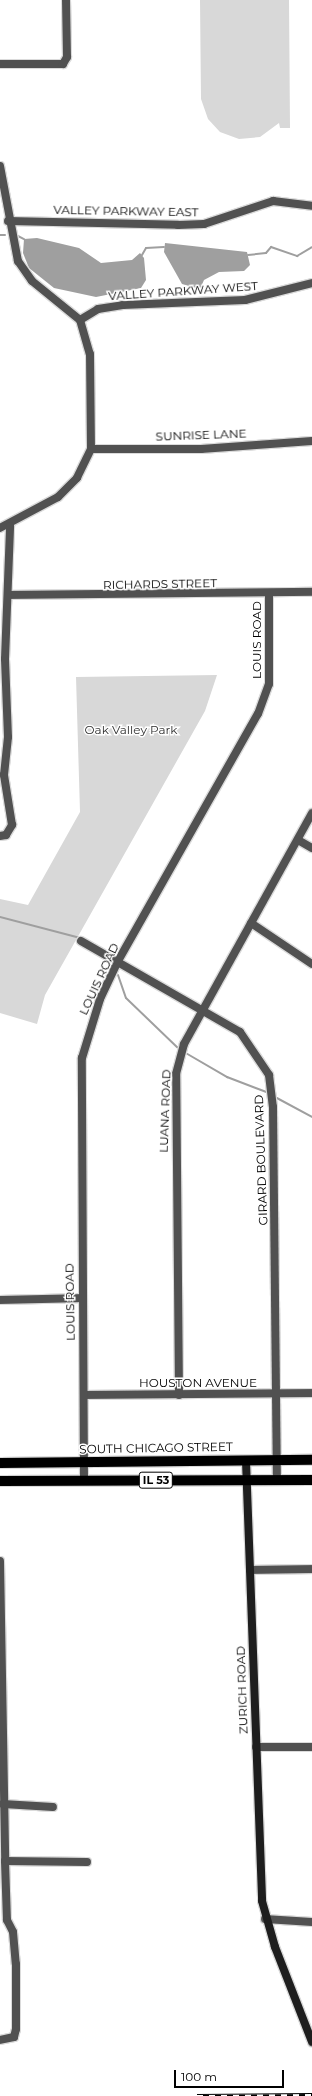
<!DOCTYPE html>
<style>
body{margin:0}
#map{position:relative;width:312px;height:2096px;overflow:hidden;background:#fff;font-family:Montserrat,sans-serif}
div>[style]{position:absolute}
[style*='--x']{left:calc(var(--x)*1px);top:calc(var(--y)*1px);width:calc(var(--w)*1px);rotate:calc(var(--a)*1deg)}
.green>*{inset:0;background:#d8d8d8}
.water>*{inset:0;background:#9f9f9f}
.stream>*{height:2px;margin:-1px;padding:0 1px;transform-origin:1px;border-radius:1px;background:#9f9f9f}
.roads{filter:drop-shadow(1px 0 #dbdbdb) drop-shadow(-1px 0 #dbdbdb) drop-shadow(0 1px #dbdbdb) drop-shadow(0 -1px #dbdbdb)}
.street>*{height:8px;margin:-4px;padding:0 4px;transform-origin:4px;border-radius:4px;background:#515151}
.secondary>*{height:8px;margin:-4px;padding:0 4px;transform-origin:4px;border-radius:4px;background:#1e1e1e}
.primary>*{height:10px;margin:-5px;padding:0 5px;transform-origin:5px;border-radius:5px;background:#000}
.rail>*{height:3.5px;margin-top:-1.75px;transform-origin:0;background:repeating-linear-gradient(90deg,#fff 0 6px,#000 0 12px);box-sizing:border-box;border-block:1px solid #000}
span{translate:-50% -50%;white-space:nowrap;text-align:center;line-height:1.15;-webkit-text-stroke:3px #fff;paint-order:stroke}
.shield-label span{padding:1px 3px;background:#fff;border:1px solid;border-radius:3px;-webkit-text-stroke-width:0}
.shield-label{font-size:11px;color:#000;font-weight:700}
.street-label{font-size:12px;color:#000}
.park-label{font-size:12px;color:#2f2f2f}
.scale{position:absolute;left:174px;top:2070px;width:110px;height:18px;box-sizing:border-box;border:2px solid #000;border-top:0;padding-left:5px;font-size:12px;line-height:14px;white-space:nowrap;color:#000;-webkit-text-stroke:3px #fff;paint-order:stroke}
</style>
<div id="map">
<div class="green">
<i style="clip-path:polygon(200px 0,289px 0,290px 128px,280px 128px,279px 123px,260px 137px,239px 139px,220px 132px,208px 119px,201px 99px)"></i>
<i style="clip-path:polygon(217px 675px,205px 711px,45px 995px,37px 1024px,0 1013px,0 899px,28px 905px,80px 812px,76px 677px)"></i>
</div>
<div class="water">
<i style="clip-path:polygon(37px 238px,79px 248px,101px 263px,132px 260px,140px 253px,144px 258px,146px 280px,141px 288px,96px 297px,54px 288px,29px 268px,23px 253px,24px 239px)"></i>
<i style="clip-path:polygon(165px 243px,247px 252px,250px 265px,244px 271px,219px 272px,204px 280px,200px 289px,182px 284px,164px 252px)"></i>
</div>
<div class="stream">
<i style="--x:0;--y:235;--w:5;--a:0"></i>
<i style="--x:16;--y:235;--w:9;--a:27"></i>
<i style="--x:142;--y:255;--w:8;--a:-60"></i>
<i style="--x:146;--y:248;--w:18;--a:-3"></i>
<i style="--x:248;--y:255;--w:18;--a:-6"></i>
<i style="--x:266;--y:253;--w:8;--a:-50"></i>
<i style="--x:271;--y:247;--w:28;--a:19"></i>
<i style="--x:297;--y:256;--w:17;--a:-31"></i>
<i style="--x:0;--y:917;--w:83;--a:14.7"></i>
<i style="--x:118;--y:975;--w:24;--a:71"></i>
<i style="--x:126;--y:998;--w:71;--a:43.9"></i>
<i style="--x:184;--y:1052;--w:50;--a:30.2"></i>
<i style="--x:227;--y:1077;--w:45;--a:20.9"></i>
<i style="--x:275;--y:1097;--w:42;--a:28.4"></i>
</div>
<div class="roads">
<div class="street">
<i style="--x:0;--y:64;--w:63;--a:0"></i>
<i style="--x:63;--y:64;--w:8;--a:-60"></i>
<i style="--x:67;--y:57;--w:57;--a:-91"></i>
<i style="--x:0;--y:166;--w:97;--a:79.3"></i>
<i style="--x:18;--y:261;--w:24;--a:55"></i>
<i style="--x:32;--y:281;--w:62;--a:39.1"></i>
<i style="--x:80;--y:320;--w:35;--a:74"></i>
<i style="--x:90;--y:354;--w:95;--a:89.4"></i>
<i style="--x:91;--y:449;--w:32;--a:116"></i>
<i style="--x:77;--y:478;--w:27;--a:135"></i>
<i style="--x:58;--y:497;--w:66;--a:151.9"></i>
<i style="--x:8;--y:221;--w:170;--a:1.3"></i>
<i style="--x:178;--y:225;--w:26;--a:-2"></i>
<i style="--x:204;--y:224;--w:73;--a:-18.4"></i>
<i style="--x:273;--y:201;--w:39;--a:7"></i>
<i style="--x:80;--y:320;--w:21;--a:-31"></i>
<i style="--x:98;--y:309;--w:25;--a:-9"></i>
<i style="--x:123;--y:305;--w:122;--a:-2.3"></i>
<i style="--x:245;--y:300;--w:69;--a:-14.2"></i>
<i style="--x:91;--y:449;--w:110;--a:0"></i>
<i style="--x:201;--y:449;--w:111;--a:-4.1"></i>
<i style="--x:8;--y:595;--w:304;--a:-0.6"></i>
<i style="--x:0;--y:836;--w:6;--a:-9"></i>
<i style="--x:6;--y:835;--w:12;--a:-59"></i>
<i style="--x:12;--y:825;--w:51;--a:-99.1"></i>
<i style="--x:4;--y:775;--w:38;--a:-84"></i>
<i style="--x:8;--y:737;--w:78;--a:-92.2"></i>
<i style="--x:5;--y:659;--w:133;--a:-87.8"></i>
<i style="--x:298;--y:840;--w:16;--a:30"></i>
<i style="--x:251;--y:923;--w:73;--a:33.9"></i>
<i style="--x:81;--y:941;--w:183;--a:29.8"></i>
<i style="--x:240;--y:1032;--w:52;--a:56"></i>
<i style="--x:269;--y:1075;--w:32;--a:83"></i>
<i style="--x:273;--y:1107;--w:373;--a:89.4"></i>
<i style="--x:0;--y:1300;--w:82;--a:-1.4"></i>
<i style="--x:84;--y:1395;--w:228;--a:-0.5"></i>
<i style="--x:179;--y:1395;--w:321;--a:-90.5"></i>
<i style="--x:176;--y:1074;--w:31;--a:-75"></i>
<i style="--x:184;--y:1044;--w:264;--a:-61"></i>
<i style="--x:84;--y:1481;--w:423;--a:-90.3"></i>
<i style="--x:82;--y:1058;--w:62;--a:-73"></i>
<i style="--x:100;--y:999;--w:42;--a:-64.7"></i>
<i style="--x:118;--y:961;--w:284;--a:-60.5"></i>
<i style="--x:258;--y:714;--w:32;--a:-70"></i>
<i style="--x:269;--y:684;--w:91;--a:-90"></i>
<i style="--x:0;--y:1561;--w:300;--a:89"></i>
<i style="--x:5;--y:1861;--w:59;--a:88.1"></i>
<i style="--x:7;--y:1920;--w:13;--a:63"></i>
<i style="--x:13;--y:1932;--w:32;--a:85"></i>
<i style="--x:16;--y:1964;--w:65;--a:90"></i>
<i style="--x:16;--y:2029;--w:8;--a:104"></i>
<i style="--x:14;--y:2037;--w:14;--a:168"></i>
<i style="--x:250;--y:1570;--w:62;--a:-0.9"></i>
<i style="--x:256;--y:1747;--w:56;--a:0"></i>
<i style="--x:3;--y:1804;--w:50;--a:3.4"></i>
<i style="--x:5;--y:1861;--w:82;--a:0.7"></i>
<i style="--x:265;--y:1919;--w:47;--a:3.7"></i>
</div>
<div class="secondary">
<i style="--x:246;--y:1461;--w:440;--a:87.9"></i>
<i style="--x:262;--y:1901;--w:48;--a:74.2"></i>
<i style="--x:275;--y:1947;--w:102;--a:68.7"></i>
</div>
<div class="primary">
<i style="--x:0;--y:1463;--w:312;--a:-0.6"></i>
<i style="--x:0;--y:1481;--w:312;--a:-0.2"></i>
</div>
</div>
<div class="rail">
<i style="--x:197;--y:2096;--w:115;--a:-0.5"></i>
</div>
<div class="shield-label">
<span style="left:156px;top:1480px">IL 53</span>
</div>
<div class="street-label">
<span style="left:126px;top:211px;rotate:1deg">VALLEY PARKWAY EAST</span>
<span style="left:183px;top:291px;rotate:-4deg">VALLEY PARKWAY WEST</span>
<span style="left:201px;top:435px;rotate:-2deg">SUNRISE LANE</span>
<span style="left:160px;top:584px;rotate:-1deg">RICHARDS STREET</span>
<span style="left:257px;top:640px;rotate:-90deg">LOUIS ROAD</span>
<span style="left:99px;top:979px;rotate:-65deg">LOUIS ROAD</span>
<span style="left:165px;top:1111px;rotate:-88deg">LUANA ROAD</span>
<span style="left:261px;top:1160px;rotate:-92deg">GIRARD BOULEVARD</span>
<span style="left:70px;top:1302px;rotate:-91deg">LOUIS ROAD</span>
<span style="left:198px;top:1383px">HOUSTON AVENUE</span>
<span style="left:156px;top:1448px;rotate:-1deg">SOUTH CHICAGO STREET</span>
<span style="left:242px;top:1690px;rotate:-92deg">ZURICH ROAD</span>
</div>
<div class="park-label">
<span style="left:131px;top:730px">Oak Valley Park</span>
</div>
<div class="scale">100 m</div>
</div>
